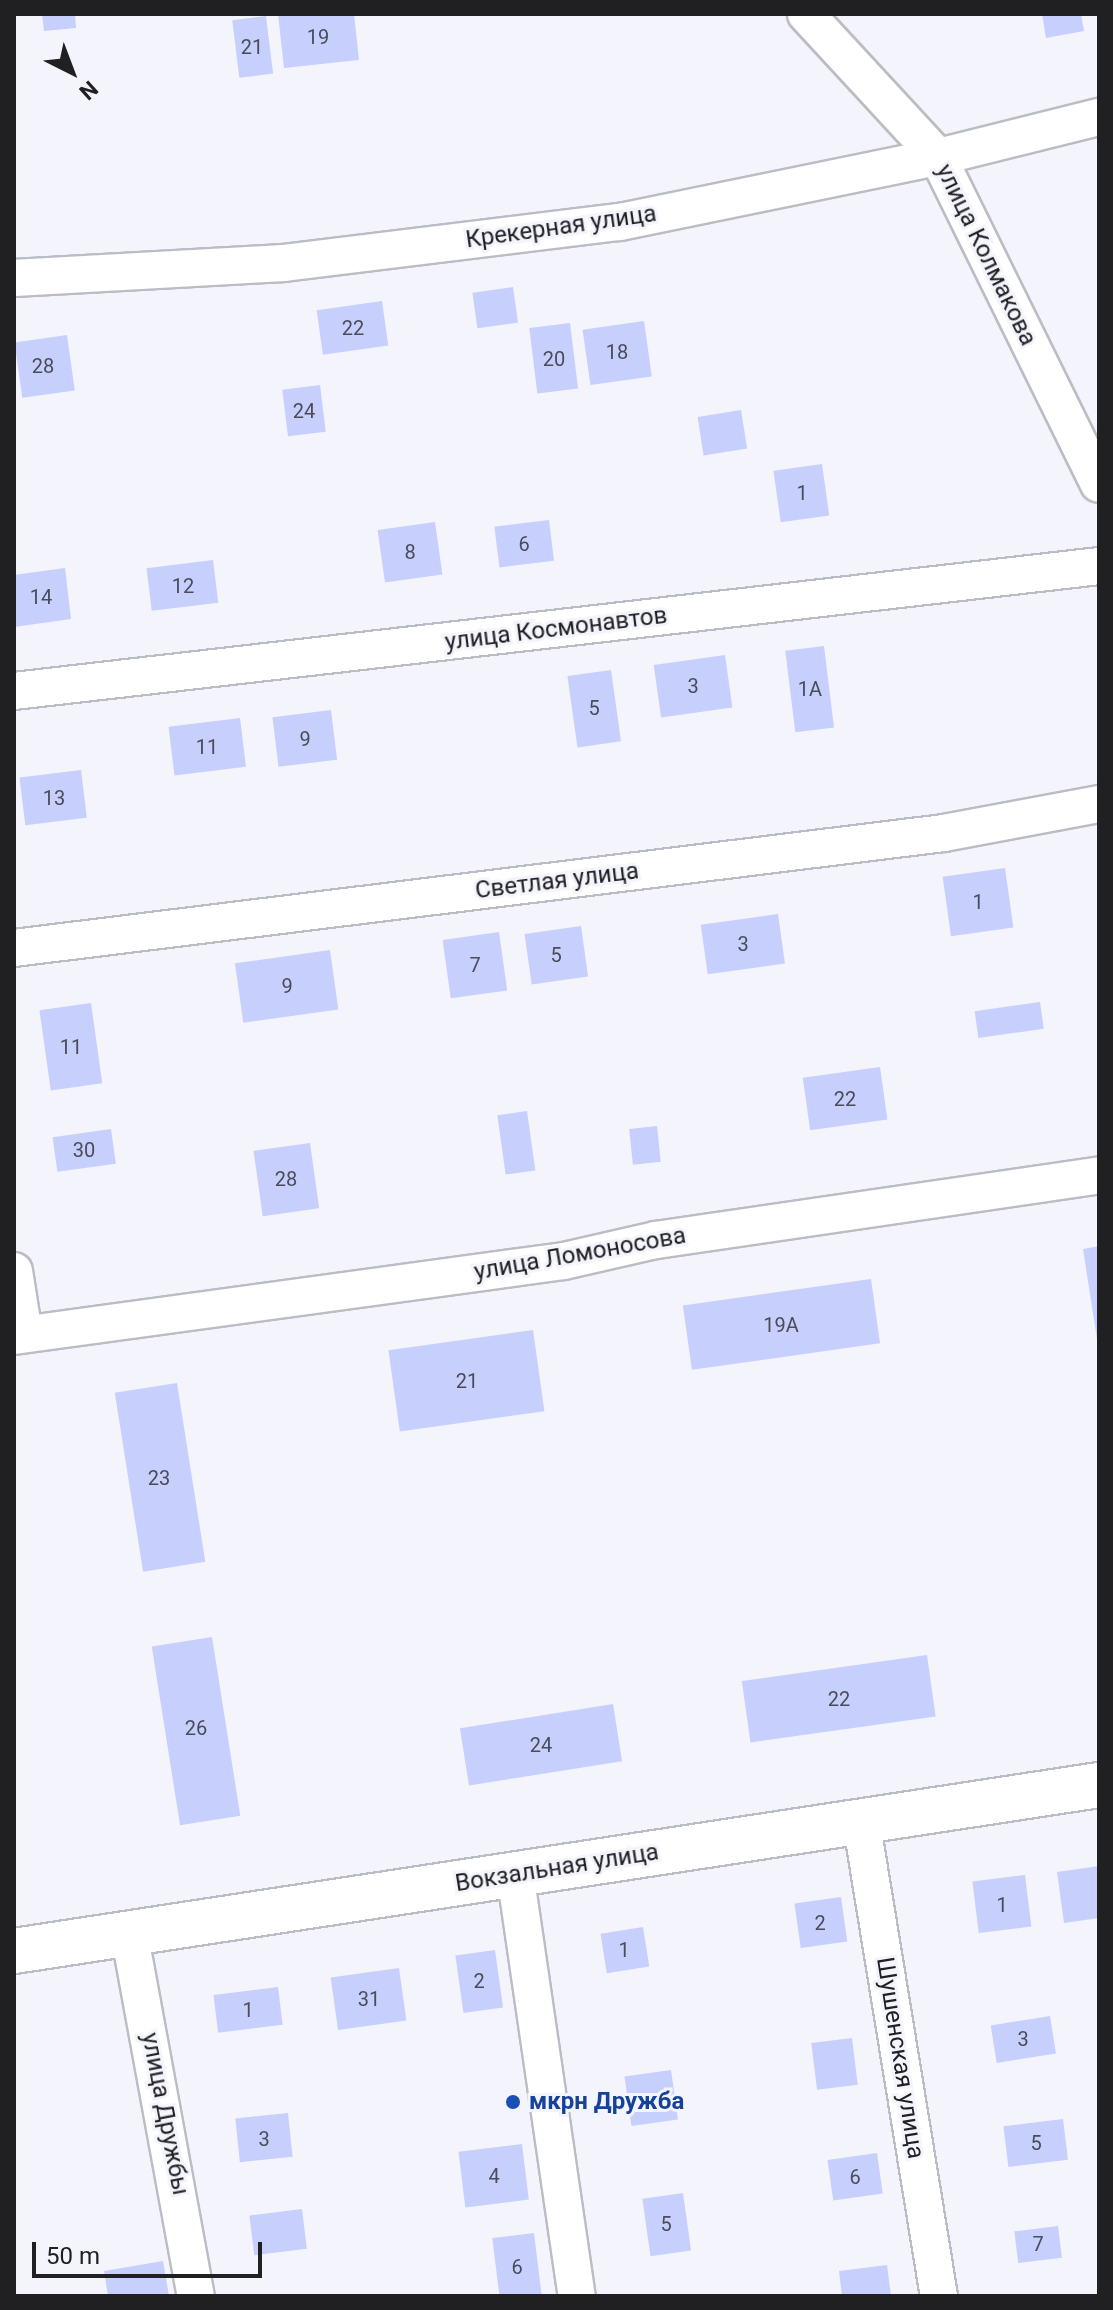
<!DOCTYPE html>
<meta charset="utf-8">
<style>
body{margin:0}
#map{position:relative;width:1113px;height:2310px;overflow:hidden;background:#f3f4fc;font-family:Roboto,sans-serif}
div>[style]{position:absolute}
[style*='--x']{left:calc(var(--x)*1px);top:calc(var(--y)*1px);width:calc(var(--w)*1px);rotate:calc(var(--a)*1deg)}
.building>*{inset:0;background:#c7d0fd;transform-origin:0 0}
.roads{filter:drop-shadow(2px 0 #bbbdc4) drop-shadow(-2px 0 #bbbdc4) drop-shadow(0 2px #bbbdc4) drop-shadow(0 -2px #bbbdc4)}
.street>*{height:36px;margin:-18px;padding:0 18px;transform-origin:18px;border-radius:18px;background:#fff}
.secondary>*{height:44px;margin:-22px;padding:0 22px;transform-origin:22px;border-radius:22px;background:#fff}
.dots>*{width:22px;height:22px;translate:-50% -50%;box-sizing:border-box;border:4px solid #f3f4fc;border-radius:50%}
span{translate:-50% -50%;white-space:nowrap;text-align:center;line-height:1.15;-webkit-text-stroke:6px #f3f4fc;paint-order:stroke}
.number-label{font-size:20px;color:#4a4c5a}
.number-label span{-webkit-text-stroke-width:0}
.street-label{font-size:24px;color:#202023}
.transit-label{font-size:24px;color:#164399;font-weight:700}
.left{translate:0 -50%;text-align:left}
.frame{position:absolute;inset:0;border:16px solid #202023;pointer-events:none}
.north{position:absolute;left:32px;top:32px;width:80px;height:80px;-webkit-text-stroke:6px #f3f4fc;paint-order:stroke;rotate:138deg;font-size:22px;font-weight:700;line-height:32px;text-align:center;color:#202023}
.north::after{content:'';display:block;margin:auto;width:28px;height:36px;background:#202023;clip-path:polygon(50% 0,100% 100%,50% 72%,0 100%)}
.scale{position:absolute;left:32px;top:2242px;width:230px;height:36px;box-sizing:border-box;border:4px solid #202023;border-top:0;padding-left:10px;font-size:24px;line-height:28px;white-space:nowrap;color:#202023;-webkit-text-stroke:6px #f3f4fc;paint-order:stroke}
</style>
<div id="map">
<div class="building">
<i style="clip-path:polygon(42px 14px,75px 14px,76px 28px,44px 31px)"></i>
<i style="clip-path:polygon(278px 14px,354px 14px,359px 60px,284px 68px)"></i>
<i style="clip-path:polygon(1042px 14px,1081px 14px,1084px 31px,1046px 38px)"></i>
<i style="left:266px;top:16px;width:58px;height:34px;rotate:83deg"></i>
<i style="left:513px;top:287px;width:36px;height:41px;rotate:82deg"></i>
<i style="left:382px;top:301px;width:45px;height:66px;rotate:82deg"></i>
<i style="left:644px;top:321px;width:56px;height:62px;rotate:82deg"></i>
<i style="left:570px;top:323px;width:66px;height:41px;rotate:83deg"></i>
<i style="left:67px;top:335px;width:56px;height:53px;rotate:82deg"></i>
<i style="left:320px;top:385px;width:47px;height:38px;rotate:83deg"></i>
<i style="left:741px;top:410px;width:39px;height:44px;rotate:81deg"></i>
<i style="left:822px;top:464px;width:52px;height:49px;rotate:82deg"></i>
<i style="left:549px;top:520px;width:41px;height:55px;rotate:83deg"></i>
<i style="left:435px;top:522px;width:53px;height:58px;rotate:82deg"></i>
<i style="left:213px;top:560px;width:43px;height:67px;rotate:83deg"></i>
<i style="clip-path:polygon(65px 568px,71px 619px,14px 627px,14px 575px)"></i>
<i style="left:824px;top:646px;width:82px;height:39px;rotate:83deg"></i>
<i style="left:725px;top:655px;width:53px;height:72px;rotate:82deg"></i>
<i style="left:611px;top:670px;width:72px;height:44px;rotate:82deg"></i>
<i style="left:331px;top:710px;width:50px;height:59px;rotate:83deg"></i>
<i style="left:240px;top:718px;width:49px;height:72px;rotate:83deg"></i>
<i style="left:81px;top:770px;width:48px;height:62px;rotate:83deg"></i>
<i style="left:1005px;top:868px;width:60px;height:63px;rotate:82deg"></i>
<i style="left:778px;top:914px;width:50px;height:78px;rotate:82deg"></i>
<i style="left:581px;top:926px;width:51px;height:57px;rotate:82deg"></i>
<i style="left:499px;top:932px;width:59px;height:57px;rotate:82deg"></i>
<i style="left:330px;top:950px;width:60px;height:96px;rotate:82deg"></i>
<i style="left:1040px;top:1002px;width:27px;height:66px;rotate:82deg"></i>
<i style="left:91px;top:1003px;width:81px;height:52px;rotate:82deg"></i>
<i style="left:880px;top:1067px;width:53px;height:78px;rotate:82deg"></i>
<i style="left:527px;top:1111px;width:60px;height:30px;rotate:82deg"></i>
<i style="left:657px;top:1126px;width:36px;height:28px;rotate:84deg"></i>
<i style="left:111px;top:1129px;width:35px;height:59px;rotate:82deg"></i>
<i style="left:310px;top:1143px;width:66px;height:57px;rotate:82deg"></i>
<i style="clip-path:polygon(1099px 1246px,1099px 1339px,1097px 1339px,1083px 1249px)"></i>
<i style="left:871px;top:1279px;width:65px;height:190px;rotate:82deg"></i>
<i style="left:533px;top:1330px;width:82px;height:146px;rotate:82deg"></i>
<i style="left:177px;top:1383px;width:181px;height:63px;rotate:81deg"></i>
<i style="left:212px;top:1637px;width:181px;height:61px;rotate:81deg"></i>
<i style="left:927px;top:1655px;width:62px;height:187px;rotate:82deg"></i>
<i style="left:613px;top:1704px;width:58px;height:155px;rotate:81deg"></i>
<i style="clip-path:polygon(1099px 1866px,1099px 1918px,1064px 1923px,1057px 1872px)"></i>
<i style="left:1025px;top:1875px;width:52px;height:53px;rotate:83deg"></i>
<i style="left:841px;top:1897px;width:45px;height:47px;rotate:82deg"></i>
<i style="left:643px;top:1927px;width:40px;height:43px;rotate:81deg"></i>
<i style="left:495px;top:1950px;width:58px;height:40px;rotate:82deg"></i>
<i style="left:399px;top:1968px;width:53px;height:69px;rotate:82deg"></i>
<i style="left:278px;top:1987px;width:38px;height:65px;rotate:83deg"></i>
<i style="left:1050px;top:2016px;width:38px;height:60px;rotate:81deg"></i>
<i style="left:852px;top:2038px;width:47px;height:41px;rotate:83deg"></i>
<i style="left:671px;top:2070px;width:50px;height:47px;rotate:82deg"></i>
<i style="left:288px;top:2113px;width:44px;height:53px;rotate:84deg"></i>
<i style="left:1063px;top:2119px;width:41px;height:60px;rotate:83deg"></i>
<i style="left:522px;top:2144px;width:56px;height:64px;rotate:83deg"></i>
<i style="left:877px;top:2153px;width:41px;height:50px;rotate:82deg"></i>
<i style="left:683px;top:2193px;width:58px;height:41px;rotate:82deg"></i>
<i style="left:302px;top:2209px;width:40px;height:53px;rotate:83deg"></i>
<i style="left:1058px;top:2226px;width:32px;height:44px;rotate:83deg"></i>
<i style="left:534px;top:2233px;width:64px;height:42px;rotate:83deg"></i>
<i style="clip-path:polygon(163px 2261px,169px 2296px,108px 2296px,104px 2271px)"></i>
<i style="clip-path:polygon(887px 2265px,891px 2296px,842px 2296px,839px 2271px)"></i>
</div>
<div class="roads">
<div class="street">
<i style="--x:806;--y:14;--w:195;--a:47.3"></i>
<i style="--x:938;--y:157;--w:364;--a:63.8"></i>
<i style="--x:14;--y:278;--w:270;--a:-3.2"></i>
<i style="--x:284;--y:263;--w:338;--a:-7"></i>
<i style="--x:620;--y:222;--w:325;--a:-11.6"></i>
<i style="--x:938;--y:157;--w:166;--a:-14"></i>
<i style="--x:14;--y:691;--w:1092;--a:-6.57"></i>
<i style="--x:14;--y:948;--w:937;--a:-7.05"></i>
<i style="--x:944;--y:833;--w:158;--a:-10.6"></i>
<i style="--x:14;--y:1271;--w:64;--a:81"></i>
<i style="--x:14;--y:1336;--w:555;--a:-7.77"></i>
<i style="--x:564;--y:1261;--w:94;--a:-12.9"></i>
<i style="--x:656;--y:1240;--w:448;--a:-8.3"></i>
<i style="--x:861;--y:1820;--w:482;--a:80.7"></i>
<i style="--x:515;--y:1873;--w:428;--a:81.7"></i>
<i style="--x:129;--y:1932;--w:370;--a:79.6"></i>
</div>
<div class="secondary">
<i style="--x:14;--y:1951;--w:1098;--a:-8.7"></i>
</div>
</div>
<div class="dots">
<i style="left:513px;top:2102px;background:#1a4fb4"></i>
</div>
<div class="number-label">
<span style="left:318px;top:37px">19</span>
<span style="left:252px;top:47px">21</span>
<span style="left:353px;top:328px">22</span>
<span style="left:617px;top:352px">18</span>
<span style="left:554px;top:359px">20</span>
<span style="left:43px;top:366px">28</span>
<span style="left:304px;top:411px">24</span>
<span style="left:802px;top:493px">1</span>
<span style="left:524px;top:544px">6</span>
<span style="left:410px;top:552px">8</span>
<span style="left:183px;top:586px">12</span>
<span style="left:41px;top:597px">14</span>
<span style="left:693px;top:686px">3</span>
<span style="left:810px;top:689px">1А</span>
<span style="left:594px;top:708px">5</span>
<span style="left:305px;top:739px">9</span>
<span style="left:207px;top:747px">11</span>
<span style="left:54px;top:798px">13</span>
<span style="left:978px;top:902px">1</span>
<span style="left:743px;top:944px">3</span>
<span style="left:556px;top:955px">5</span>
<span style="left:475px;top:965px">7</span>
<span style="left:287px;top:986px">9</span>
<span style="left:71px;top:1047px">11</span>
<span style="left:845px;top:1099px">22</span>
<span style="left:84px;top:1150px">30</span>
<span style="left:286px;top:1179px">28</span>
<span style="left:781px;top:1325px">19А</span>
<span style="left:467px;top:1381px">21</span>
<span style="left:159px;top:1478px">23</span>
<span style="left:839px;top:1699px">22</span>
<span style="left:196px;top:1728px">26</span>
<span style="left:541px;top:1745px">24</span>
<span style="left:1002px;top:1905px">1</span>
<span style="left:820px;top:1923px">2</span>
<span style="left:624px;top:1950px">1</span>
<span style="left:479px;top:1981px">2</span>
<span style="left:369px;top:1999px">31</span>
<span style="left:248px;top:2010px">1</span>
<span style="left:1023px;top:2039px">3</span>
<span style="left:264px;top:2139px">3</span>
<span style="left:1036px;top:2143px">5</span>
<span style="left:494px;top:2176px">4</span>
<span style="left:855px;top:2177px">6</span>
<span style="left:666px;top:2224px">5</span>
<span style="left:1038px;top:2244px">7</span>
<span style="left:517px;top:2267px">6</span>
</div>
<div class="street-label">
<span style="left:561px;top:227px;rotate:-8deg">Крекерная улица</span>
<span style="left:986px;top:255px;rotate:64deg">улица Колмакова</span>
<span style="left:556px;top:629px;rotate:-7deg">улица Космонавтов</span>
<span style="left:557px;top:881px;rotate:-7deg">Светлая улица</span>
<span style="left:580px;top:1254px;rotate:-10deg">улица Ломоносова</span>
<span style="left:557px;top:1868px;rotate:-9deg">Вокзальная улица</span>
<span style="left:900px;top:2058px;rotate:81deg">Шушенская улица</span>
<span style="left:165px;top:2114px;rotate:79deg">улица Дружбы</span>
</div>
<div class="transit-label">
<span class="left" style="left:529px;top:2102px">мкрн Дружба</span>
</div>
<div class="frame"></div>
<div class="north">N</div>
<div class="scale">50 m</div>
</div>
